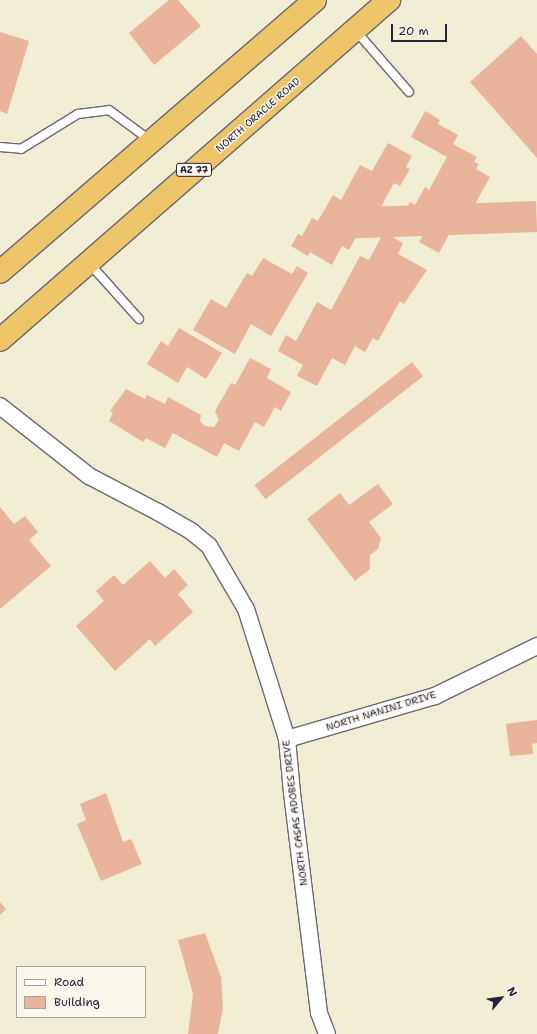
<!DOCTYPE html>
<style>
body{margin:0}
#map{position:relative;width:537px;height:1034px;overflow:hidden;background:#f1ecd4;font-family:"Shantell Sans",sans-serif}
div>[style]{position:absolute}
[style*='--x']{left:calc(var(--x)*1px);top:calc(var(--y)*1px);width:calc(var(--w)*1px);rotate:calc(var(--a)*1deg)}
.building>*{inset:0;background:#eab49a;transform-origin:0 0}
.roads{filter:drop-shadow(1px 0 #6a6971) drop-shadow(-1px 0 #6a6971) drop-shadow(0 1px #6a6971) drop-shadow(0 -1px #6a6971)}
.lane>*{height:8px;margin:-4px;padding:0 4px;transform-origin:4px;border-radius:4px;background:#fff}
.street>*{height:16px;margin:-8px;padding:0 8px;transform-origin:8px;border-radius:8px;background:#fff}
.highway>*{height:22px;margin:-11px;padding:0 11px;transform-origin:11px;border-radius:11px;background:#eec469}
span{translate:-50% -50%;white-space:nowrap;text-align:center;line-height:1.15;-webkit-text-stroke:3px #fbf7ec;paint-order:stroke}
.shield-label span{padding:1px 3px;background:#fbf7ec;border:1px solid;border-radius:3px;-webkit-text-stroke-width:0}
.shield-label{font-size:9px;color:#22223b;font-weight:700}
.street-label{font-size:10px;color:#22223b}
.legend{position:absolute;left:16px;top:966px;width:130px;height:52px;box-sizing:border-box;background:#fbf7ec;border:1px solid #a4a2a5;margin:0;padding:5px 7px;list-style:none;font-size:12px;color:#22223b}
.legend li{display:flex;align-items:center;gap:8px;height:20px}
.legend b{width:20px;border:1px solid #a4a2a5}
.north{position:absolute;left:481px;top:978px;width:40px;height:40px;-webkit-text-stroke:3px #fbf7ec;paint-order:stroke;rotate:61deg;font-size:11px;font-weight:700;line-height:16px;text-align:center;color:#22223b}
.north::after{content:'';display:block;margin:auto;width:14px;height:18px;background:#22223b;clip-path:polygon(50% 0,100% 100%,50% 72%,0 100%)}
.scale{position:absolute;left:391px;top:24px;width:56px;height:18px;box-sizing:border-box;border:2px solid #22223b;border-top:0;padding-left:5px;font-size:12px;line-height:14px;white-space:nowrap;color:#22223b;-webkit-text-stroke:3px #fbf7ec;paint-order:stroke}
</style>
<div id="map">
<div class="building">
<i style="clip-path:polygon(169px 0,178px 0,201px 26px,154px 65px,129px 33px)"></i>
<i style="clip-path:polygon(0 32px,29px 41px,7px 114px,0 111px)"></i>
<i style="clip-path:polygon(521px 36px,537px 54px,537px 158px,470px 82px)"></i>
<i style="clip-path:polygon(425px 111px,440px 120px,438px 124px,458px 135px,453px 144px,477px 157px,474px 162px,479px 164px,476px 169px,490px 177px,460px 231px,453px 227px,439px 253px,419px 242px,424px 233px,400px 220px,410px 202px,415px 205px,425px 187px,429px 190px,447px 157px,411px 137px)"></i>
<i style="clip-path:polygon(388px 143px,412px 156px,406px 167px,410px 169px,400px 186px,394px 183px,374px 219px,368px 215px,349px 250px,342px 246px,332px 265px,310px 252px,308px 256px,291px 246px,298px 234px,302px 236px,312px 218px,318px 221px,333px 195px,341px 200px,360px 165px,372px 171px)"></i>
<i style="left:536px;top:201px;width:31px;height:200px;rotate:88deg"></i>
<i style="clip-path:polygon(384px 232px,403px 243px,398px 254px,427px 270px,404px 304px,400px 301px,378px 341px,373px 338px,365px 352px,355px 346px,345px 365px,332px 358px,317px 386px,297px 376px,303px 365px,278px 351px,286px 335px,296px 341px,317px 302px,331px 310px,360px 256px,369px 260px)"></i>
<i style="clip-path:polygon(263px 258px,292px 274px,297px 266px,308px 273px,271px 336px,251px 324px,235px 354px,193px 330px,211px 299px,226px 308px,247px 273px,252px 276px)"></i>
<i style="clip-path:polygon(179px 328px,222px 353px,206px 379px,187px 367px,178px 383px,147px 364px,161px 341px,168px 346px)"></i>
<i style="clip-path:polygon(250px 358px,271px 369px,267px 378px,291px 392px,281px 411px,275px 407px,264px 427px,255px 422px,239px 451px,224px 443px,217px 457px,173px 433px,165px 448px,146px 438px,143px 442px,109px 421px,113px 413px,110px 411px,126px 389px,145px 399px,147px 395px,165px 404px,168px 397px,201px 415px,200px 421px,205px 426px,214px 427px,219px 420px,215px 411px,231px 383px,235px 385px)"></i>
<i style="left:412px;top:362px;width:18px;height:200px;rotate:52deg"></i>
<i style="clip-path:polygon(378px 484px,393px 504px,369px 522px,381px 538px,378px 549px,370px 555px,370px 569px,355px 581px,307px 519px,340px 493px,349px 505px)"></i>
<i style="clip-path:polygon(0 507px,14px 524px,25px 516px,38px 532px,29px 540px,51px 566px,0 609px)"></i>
<i style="clip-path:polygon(150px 561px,165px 578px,174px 569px,188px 585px,178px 594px,193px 612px,155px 646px,150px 639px,115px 671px,76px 626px,104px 601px,96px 591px,114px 575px,123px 585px)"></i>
<i style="clip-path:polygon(537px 720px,537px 743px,532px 744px,533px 754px,510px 756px,506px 724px)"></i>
<i style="clip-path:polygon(106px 793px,123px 842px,131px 839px,142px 864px,101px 881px,77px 824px,86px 820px,80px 804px)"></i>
<i style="clip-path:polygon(0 902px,6px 909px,0 915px)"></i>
<i style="clip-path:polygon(205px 933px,221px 977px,223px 1008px,218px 1034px,188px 1034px,193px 994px,178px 940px)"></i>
</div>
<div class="roads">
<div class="lane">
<i style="--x:355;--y:30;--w:82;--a:48.9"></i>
<i style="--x:0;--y:147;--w:21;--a:5"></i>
<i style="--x:21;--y:149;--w:67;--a:-31.6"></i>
<i style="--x:78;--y:114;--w:31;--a:-7"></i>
<i style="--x:109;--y:110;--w:52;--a:36.4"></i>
<i style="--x:89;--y:263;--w:75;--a:48.2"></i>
</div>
<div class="street">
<i style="--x:0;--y:406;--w:113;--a:38.2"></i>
<i style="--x:89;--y:476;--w:78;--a:27.6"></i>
<i style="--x:158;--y:512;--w:39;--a:30"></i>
<i style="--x:192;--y:532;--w:22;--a:39"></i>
<i style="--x:209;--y:546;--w:73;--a:59.6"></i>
<i style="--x:246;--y:609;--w:136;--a:72.5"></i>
<i style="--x:287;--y:739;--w:54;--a:84.7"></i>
<i style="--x:292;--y:793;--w:222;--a:83"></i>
<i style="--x:319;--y:1013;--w:22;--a:69"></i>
<i style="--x:287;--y:739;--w:154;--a:-16.2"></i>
<i style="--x:435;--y:696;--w:114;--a:-26.1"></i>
</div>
<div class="highway">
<i style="--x:0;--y:272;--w:416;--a:-40.8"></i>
<i style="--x:0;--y:340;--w:517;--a:-41.15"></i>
</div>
</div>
<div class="shield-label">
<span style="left:194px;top:170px">AZ 77</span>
</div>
<div class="street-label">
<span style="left:258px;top:115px;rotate:-41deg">NORTH ORACLE ROAD</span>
<span style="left:381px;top:711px;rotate:-17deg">NORTH NANINI DRIVE</span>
<span style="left:295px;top:813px;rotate:-97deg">NORTH CASAS ADOBES DRIVE</span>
</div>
<ul class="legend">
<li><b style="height:5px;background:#fff"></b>Road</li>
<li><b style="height:11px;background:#eab49a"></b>Building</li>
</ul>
<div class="north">N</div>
<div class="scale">20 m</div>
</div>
